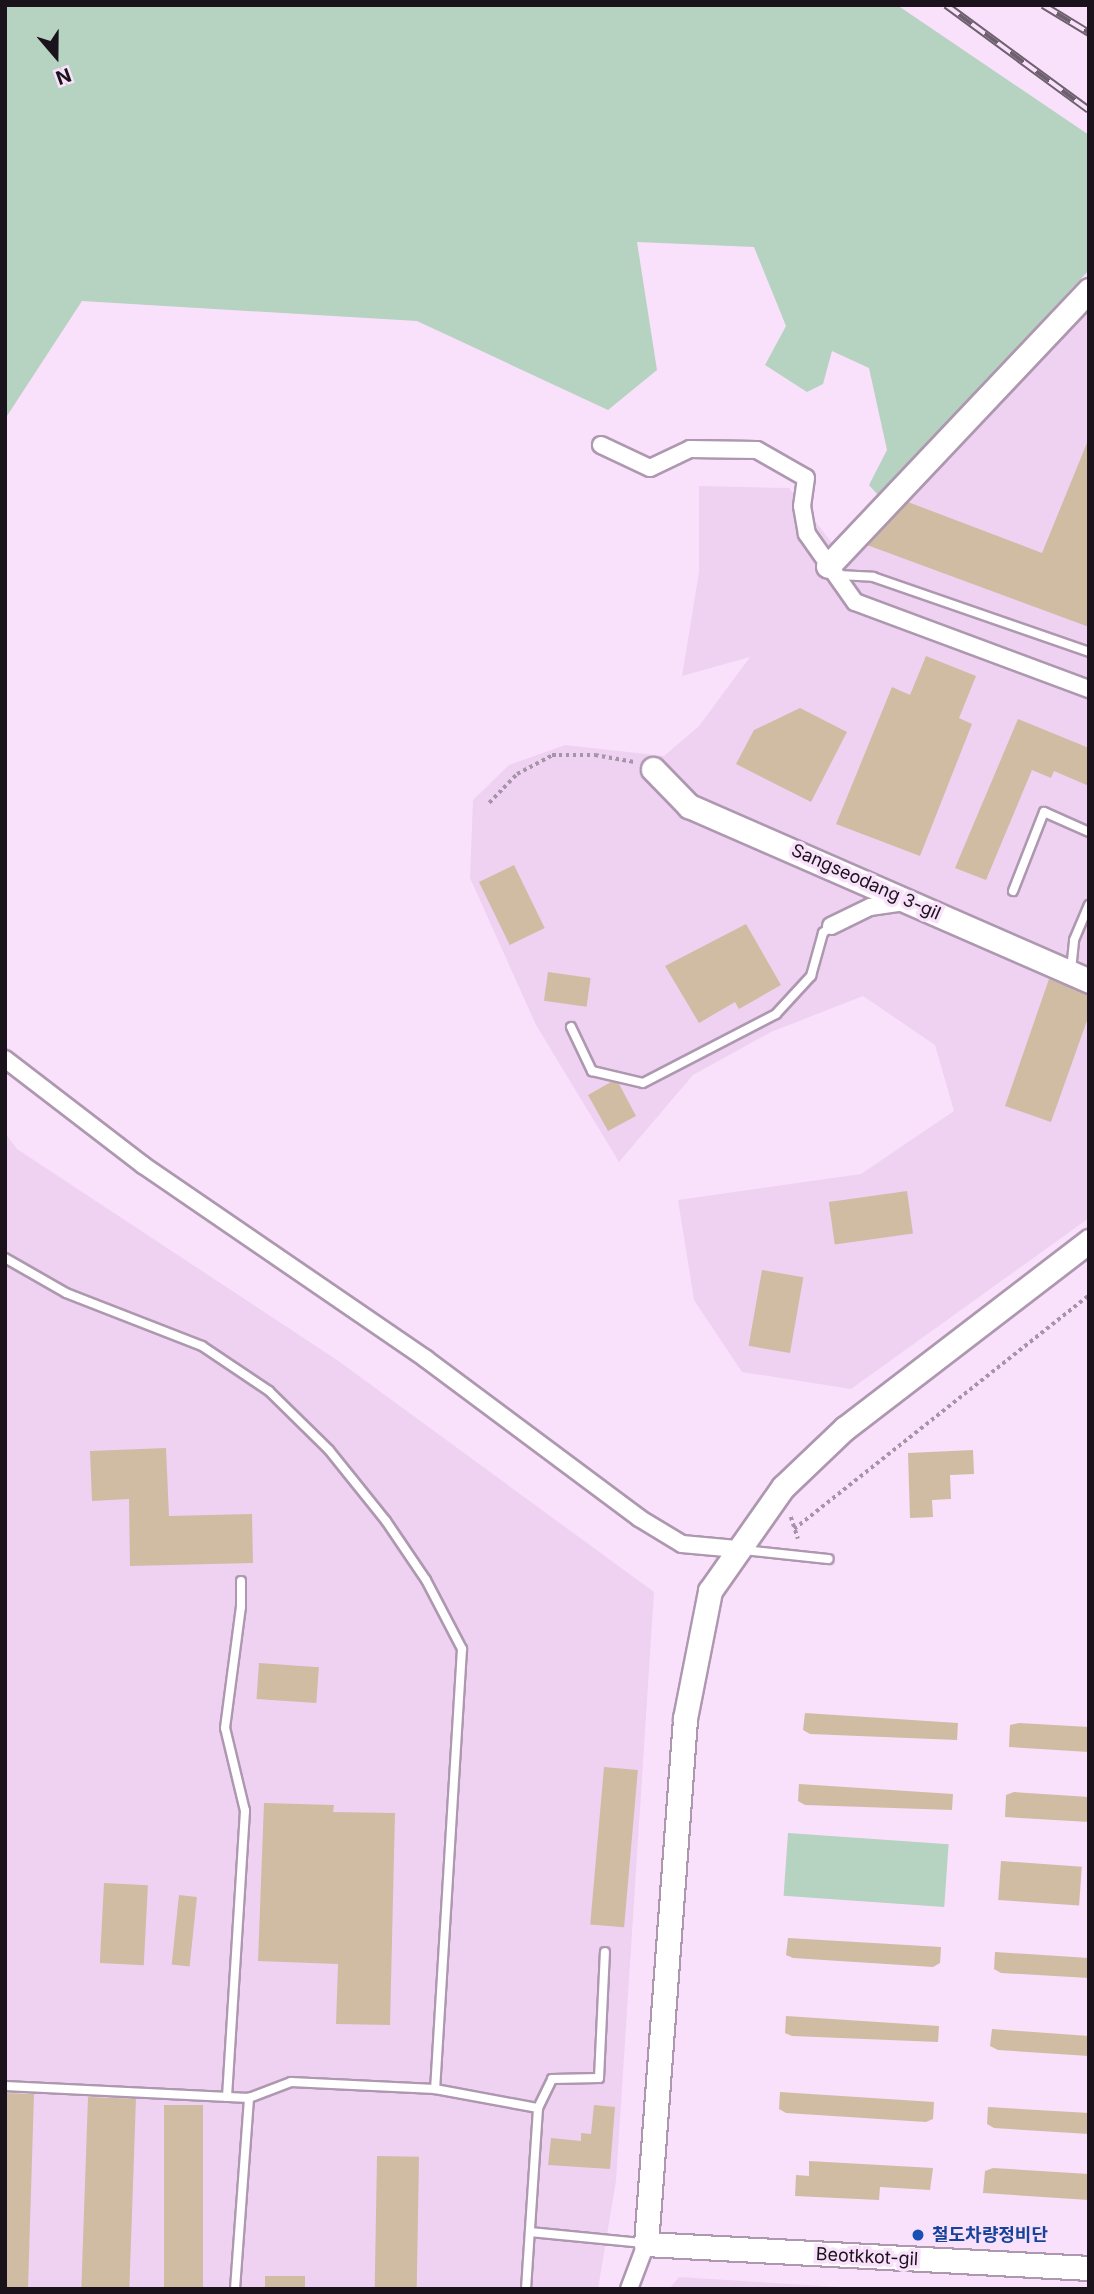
<!DOCTYPE html>
<meta charset="utf-8">
<style>
body{margin:0}
#map{position:relative;width:1094px;height:2294px;overflow:hidden;background:#f9e1fb;font-family:Inter,"Noto Sans KR",sans-serif}
div>[style]{position:absolute}
[style*='--x']{left:calc(var(--x)*1px);top:calc(var(--y)*1px);width:calc(var(--w)*1px);rotate:calc(var(--a)*1deg)}
.built>*{inset:0;background:#efd2f1}
.green>*{inset:0;background:#b6d2c0;transform-origin:0 0}
.building>*{inset:0;background:#d0bca3;transform-origin:0 0}
.path>*{height:3.5px;margin-top:-1.75px;transform-origin:0;background:repeating-linear-gradient(90deg,#a694a8 0 3.5px,transparent 0 7px)}
.roads{filter:drop-shadow(2px 0 #ae98b0) drop-shadow(-2px 0 #ae98b0) drop-shadow(0 2px #ae98b0) drop-shadow(0 -2px #ae98b0)}
.lane>*{height:8px;margin:-4px;padding:0 4px;transform-origin:4px;border-radius:4px;background:#fff}
.street>*{height:16px;margin:-8px;padding:0 8px;transform-origin:8px;border-radius:8px;background:#fff}
.secondary>*{height:23px;margin:-11.5px;padding:0 11.5px;transform-origin:11.5px;border-radius:11.5px;background:#fff}
.rail>*{height:8px;margin-top:-4px;transform-origin:0;background:repeating-linear-gradient(90deg,#f9e1fb 0 16px,#6e606f 0 32px);box-sizing:border-box;border-block:2px solid #6e606f}
.dots>*{width:19px;height:19px;translate:-50% -50%;box-sizing:border-box;border:4px solid #f9e1fb;border-radius:50%}
span{translate:-50% -50%;white-space:nowrap;text-align:center;line-height:1.15;-webkit-text-stroke:7px #f9e1fb;paint-order:stroke}
.street-label{font-size:18px;color:#1b131c}
.transit-label{font-size:18px;color:#164399;font-weight:700}
.left{translate:0 -50%;text-align:left}
.frame{position:absolute;inset:0;border:7px solid #1b131c;pointer-events:none}
.north{position:absolute;left:21px;top:21px;width:70px;height:70px;-webkit-text-stroke:5px #f9e1fb;paint-order:stroke;rotate:160deg;font-size:19px;font-weight:700;line-height:28px;text-align:center;color:#1b131c}
.north::after{content:'';display:block;margin:auto;width:24px;height:32px;background:#1b131c;clip-path:polygon(50% 0,100% 100%,50% 72%,0 100%)}
</style>
<div id="map">
<div class="built">
<i style="clip-path:polygon(1089px 304px,1089px 1218px,851px 1389px,742px 1372px,694px 1300px,678px 1200px,861px 1174px,954px 1111px,935px 1045px,863px 996px,771px 1032px,693px 1075px,619px 1162px,536px 1025px,470px 878px,473px 800px,509px 765px,565px 745px,664px 756px,699px 726px,750px 657px,682px 676px,699px 572px,699px 486px,789px 488px,833px 544px)"></i>
<i style="clip-path:polygon(5px 1133px,17px 1149px,337px 1360px,654px 1592px,616px 2181px,598px 2289px,5px 2289px)"></i>
<i style="clip-path:polygon(679px 2277px,872px 2289px,669px 2289px)"></i>
</div>
<div class="green">
<i style="clip-path:polygon(5px 5px,897px 5px,1089px 135px,1089px 270px,878px 495px,869px 485px,887px 450px,869px 368px,832px 351px,823px 384px,807px 392px,765px 365px,786px 326px,754px 247px,637px 242px,657px 370px,608px 410px,417px 321px,82px 301px,5px 419px)"></i>
<i style="left:788px;top:1833px;width:161px;height:63px;rotate:4deg"></i>
</div>
<div class="building">
<i style="clip-path:polygon(1089px 438px,1089px 627px,867px 545px,908px 502px,1042px 553px)"></i>
<i style="clip-path:polygon(926px 656px,976px 676px,959px 718px,972px 724px,920px 856px,836px 824px,892px 687px,910px 695px)"></i>
<i style="clip-path:polygon(800px 708px,847px 732px,811px 802px,736px 764px,754px 730px)"></i>
<i style="clip-path:polygon(1018px 719px,1089px 748px,1089px 786px,1054px 771px,1051px 778px,1032px 770px,986px 880px,955px 868px)"></i>
<i style="left:514px;top:865px;width:70px;height:39px;rotate:64deg"></i>
<i style="clip-path:polygon(746px 924px,781px 985px,739px 1009px,735px 1002px,699px 1023px,665px 966px)"></i>
<i style="left:548px;top:972px;width:43px;height:29px;rotate:8deg"></i>
<i style="clip-path:polygon(1049px 979px,1089px 995px,1089px 1015px,1051px 1122px,1005px 1106px)"></i>
<i style="clip-path:polygon(611px 1082px,619px 1084px,636px 1116px,608px 1131px,588px 1095px)"></i>
<i style="left:907px;top:1191px;width:43px;height:79px;rotate:82deg"></i>
<i style="left:762px;top:1270px;width:42px;height:77px;rotate:10deg"></i>
<i style="clip-path:polygon(166px 1448px,169px 1516px,252px 1514px,253px 1563px,130px 1566px,129px 1499px,92px 1501px,90px 1451px)"></i>
<i style="clip-path:polygon(973px 1450px,974px 1474px,950px 1475px,951px 1499px,932px 1500px,933px 1517px,910px 1518px,908px 1453px)"></i>
<i style="left:259px;top:1663px;width:60px;height:36px;rotate:4deg"></i>
<i style="clip-path:polygon(805px 1713px,958px 1723px,957px 1740px,810px 1734px,803px 1730px)"></i>
<i style="clip-path:polygon(1019px 1723px,1089px 1727px,1089px 1752px,1009px 1747px,1010px 1725px)"></i>
<i style="left:604px;top:1767px;width:34px;height:158px;rotate:5deg"></i>
<i style="clip-path:polygon(799px 1784px,953px 1794px,952px 1810px,805px 1805px,798px 1801px)"></i>
<i style="clip-path:polygon(1014px 1792px,1089px 1797px,1089px 1822px,1005px 1817px,1006px 1795px)"></i>
<i style="clip-path:polygon(264px 1803px,334px 1805px,333px 1812px,395px 1813px,390px 2025px,336px 2024px,338px 1964px,258px 1961px)"></i>
<i style="left:1001px;top:1861px;width:81px;height:39px;rotate:4deg"></i>
<i style="left:104px;top:1883px;width:44px;height:80px;rotate:3deg"></i>
<i style="left:179px;top:1895px;width:18px;height:70px;rotate:6deg"></i>
<i style="clip-path:polygon(788px 1938px,941px 1947px,940px 1963px,933px 1967px,793px 1958px,786px 1955px)"></i>
<i style="clip-path:polygon(995px 1952px,1089px 1958px,1089px 1978px,1001px 1973px,994px 1969px)"></i>
<i style="clip-path:polygon(786px 2016px,939px 2026px,938px 2042px,792px 2036px,785px 2033px)"></i>
<i style="clip-path:polygon(992px 2029px,1089px 2036px,1089px 2056px,998px 2050px,990px 2046px)"></i>
<i style="clip-path:polygon(780px 2092px,934px 2102px,933px 2119px,926px 2122px,786px 2113px,779px 2109px)"></i>
<i style="clip-path:polygon(5px 2093px,34px 2094px,28px 2289px,5px 2289px)"></i>
<i style="left:88px;top:2097px;width:48px;height:192px;rotate:2deg"></i>
<i style="left:164px;top:2105px;width:39px;height:184px"></i>
<i style="clip-path:polygon(594px 2105px,615px 2107px,610px 2169px,548px 2165px,551px 2138px,581px 2141px,581px 2133px,591px 2134px)"></i>
<i style="clip-path:polygon(988px 2107px,1089px 2113px,1089px 2134px,994px 2128px,987px 2124px)"></i>
<i style="left:377px;top:2156px;width:42px;height:133px;rotate:1deg"></i>
<i style="clip-path:polygon(809px 2161px,933px 2168px,930px 2190px,880px 2187px,879px 2200px,795px 2196px,796px 2175px,809px 2176px)"></i>
<i style="clip-path:polygon(993px 2168px,1089px 2174px,1089px 2200px,983px 2193px,985px 2171px)"></i>
<i style="left:265px;top:2276px;width:40px;height:13px"></i>
</div>
<div class="path">
<i style="--x:489;--y:803;--w:40;--a:-46"></i>
<i style="--x:517;--y:774;--w:40;--a:-28"></i>
<i style="--x:552;--y:755;--w:43;--a:0"></i>
<i style="--x:595;--y:755;--w:40;--a:10"></i>
<i style="--x:791;--y:1517;--w:23;--a:72"></i>
<i style="--x:794;--y:1529;--w:377;--a:-38.4"></i>
</div>
<div class="roads">
<div class="lane">
<i style="--x:838;--y:575;--w:35;--a:3"></i>
<i style="--x:873;--y:577;--w:229;--a:19.1"></i>
<i style="--x:1013;--y:891;--w:85;--a:-68.6"></i>
<i style="--x:1044;--y:812;--w:49;--a:24"></i>
<i style="--x:1071;--y:970;--w:30;--a:-84"></i>
<i style="--x:1074;--y:940;--w:38;--a:-67"></i>
<i style="--x:571;--y:1027;--w:49;--a:64.5"></i>
<i style="--x:592;--y:1071;--w:52;--a:13.2"></i>
<i style="--x:643;--y:1083;--w:150;--a:-27.4"></i>
<i style="--x:776;--y:1014;--w:52;--a:-47.4"></i>
<i style="--x:811;--y:976;--w:45;--a:-74.4"></i>
<i style="--x:823;--y:933;--w:11;--a:-41"></i>
<i style="--x:5;--y:1258;--w:70;--a:29.8"></i>
<i style="--x:66;--y:1293;--w:146;--a:21.3"></i>
<i style="--x:202;--y:1346;--w:81;--a:33.9"></i>
<i style="--x:269;--y:1391;--w:84;--a:44.5"></i>
<i style="--x:329;--y:1450;--w:91;--a:51.2"></i>
<i style="--x:386;--y:1521;--w:71;--a:55.9"></i>
<i style="--x:426;--y:1580;--w:78;--a:62.4"></i>
<i style="--x:462;--y:1649;--w:441;--a:93.5"></i>
<i style="--x:743;--y:1550;--w:86;--a:6"></i>
<i style="--x:5;--y:2086;--w:244;--a:2.8"></i>
<i style="--x:249;--y:2098;--w:45;--a:-20.9"></i>
<i style="--x:291;--y:2082;--w:144;--a:2.8"></i>
<i style="--x:435;--y:2089;--w:105;--a:10.5"></i>
<i style="--x:227;--y:2097;--w:287;--a:-86.4"></i>
<i style="--x:245;--y:1811;--w:85;--a:-103.5"></i>
<i style="--x:225;--y:1728;--w:122;--a:-82.5"></i>
<i style="--x:241;--y:1607;--w:26;--a:-90"></i>
<i style="--x:530;--y:2232;--w:114;--a:5.6"></i>
<i style="--x:235;--y:2289;--w:192;--a:-85.8"></i>
<i style="--x:526;--y:2289;--w:181;--a:-86.2"></i>
<i style="--x:538;--y:2108;--w:32;--a:-64"></i>
<i style="--x:552;--y:2079;--w:47;--a:-1.2"></i>
<i style="--x:599;--y:2078;--w:126;--a:-87.3"></i>
</div>
<div class="street">
<i style="--x:601;--y:445;--w:54;--a:25.1"></i>
<i style="--x:650;--y:468;--w:44;--a:-25.4"></i>
<i style="--x:690;--y:449;--w:67;--a:0.9"></i>
<i style="--x:757;--y:450;--w:56;--a:29.7"></i>
<i style="--x:806;--y:478;--w:28;--a:98"></i>
<i style="--x:802;--y:506;--w:28;--a:80"></i>
<i style="--x:807;--y:534;--w:83;--a:54.8"></i>
<i style="--x:855;--y:602;--w:250;--a:20.4"></i>
<i style="--x:831;--y:926;--w:43;--a:-26"></i>
<i style="--x:870;--y:907;--w:35;--a:-8"></i>
<i style="--x:5;--y:1059;--w:174;--a:37.5"></i>
<i style="--x:143;--y:1165;--w:343;--a:34.4"></i>
<i style="--x:426;--y:1359;--w:266;--a:36.7"></i>
<i style="--x:639;--y:1518;--w:50;--a:31.2"></i>
<i style="--x:682;--y:1544;--w:55;--a:5.2"></i>
<i style="--x:629;--y:2289;--w:48;--a:-69.3"></i>
</div>
<div class="secondary">
<i style="--x:828;--y:566;--w:380;--a:-46.6"></i>
<i style="--x:653;--y:769;--w:52;--a:45.8"></i>
<i style="--x:689;--y:806;--w:437;--a:23.6"></i>
<i style="--x:1089;--y:1241;--w:307;--a:142.5"></i>
<i style="--x:845;--y:1428;--w:86;--a:136.4"></i>
<i style="--x:783;--y:1487;--w:127;--a:125.1"></i>
<i style="--x:710;--y:1591;--w:130;--a:101.1"></i>
<i style="--x:685;--y:1719;--w:526;--a:94.25"></i>
<i style="--x:646;--y:2244;--w:444;--a:3.1"></i>
</div>
</div>
<div class="rail">
<i style="--x:946;--y:5;--w:177;--a:36.3"></i>
<i style="--x:1043;--y:5;--w:54;--a:31.3"></i>
</div>
<div class="dots">
<i style="left:918px;top:2235px;background:#1a4fb4"></i>
</div>
<div class="street-label">
<span style="left:866px;top:882px;rotate:24deg">Sangseodang 3-gil</span>
<span style="left:867px;top:2257px;rotate:3deg">Beotkkot-gil</span>
</div>
<div class="transit-label">
<span class="left" style="left:932px;top:2235px">철도차량정비단</span>
</div>
<div class="frame"></div>
<div class="north">N</div>
</div>
